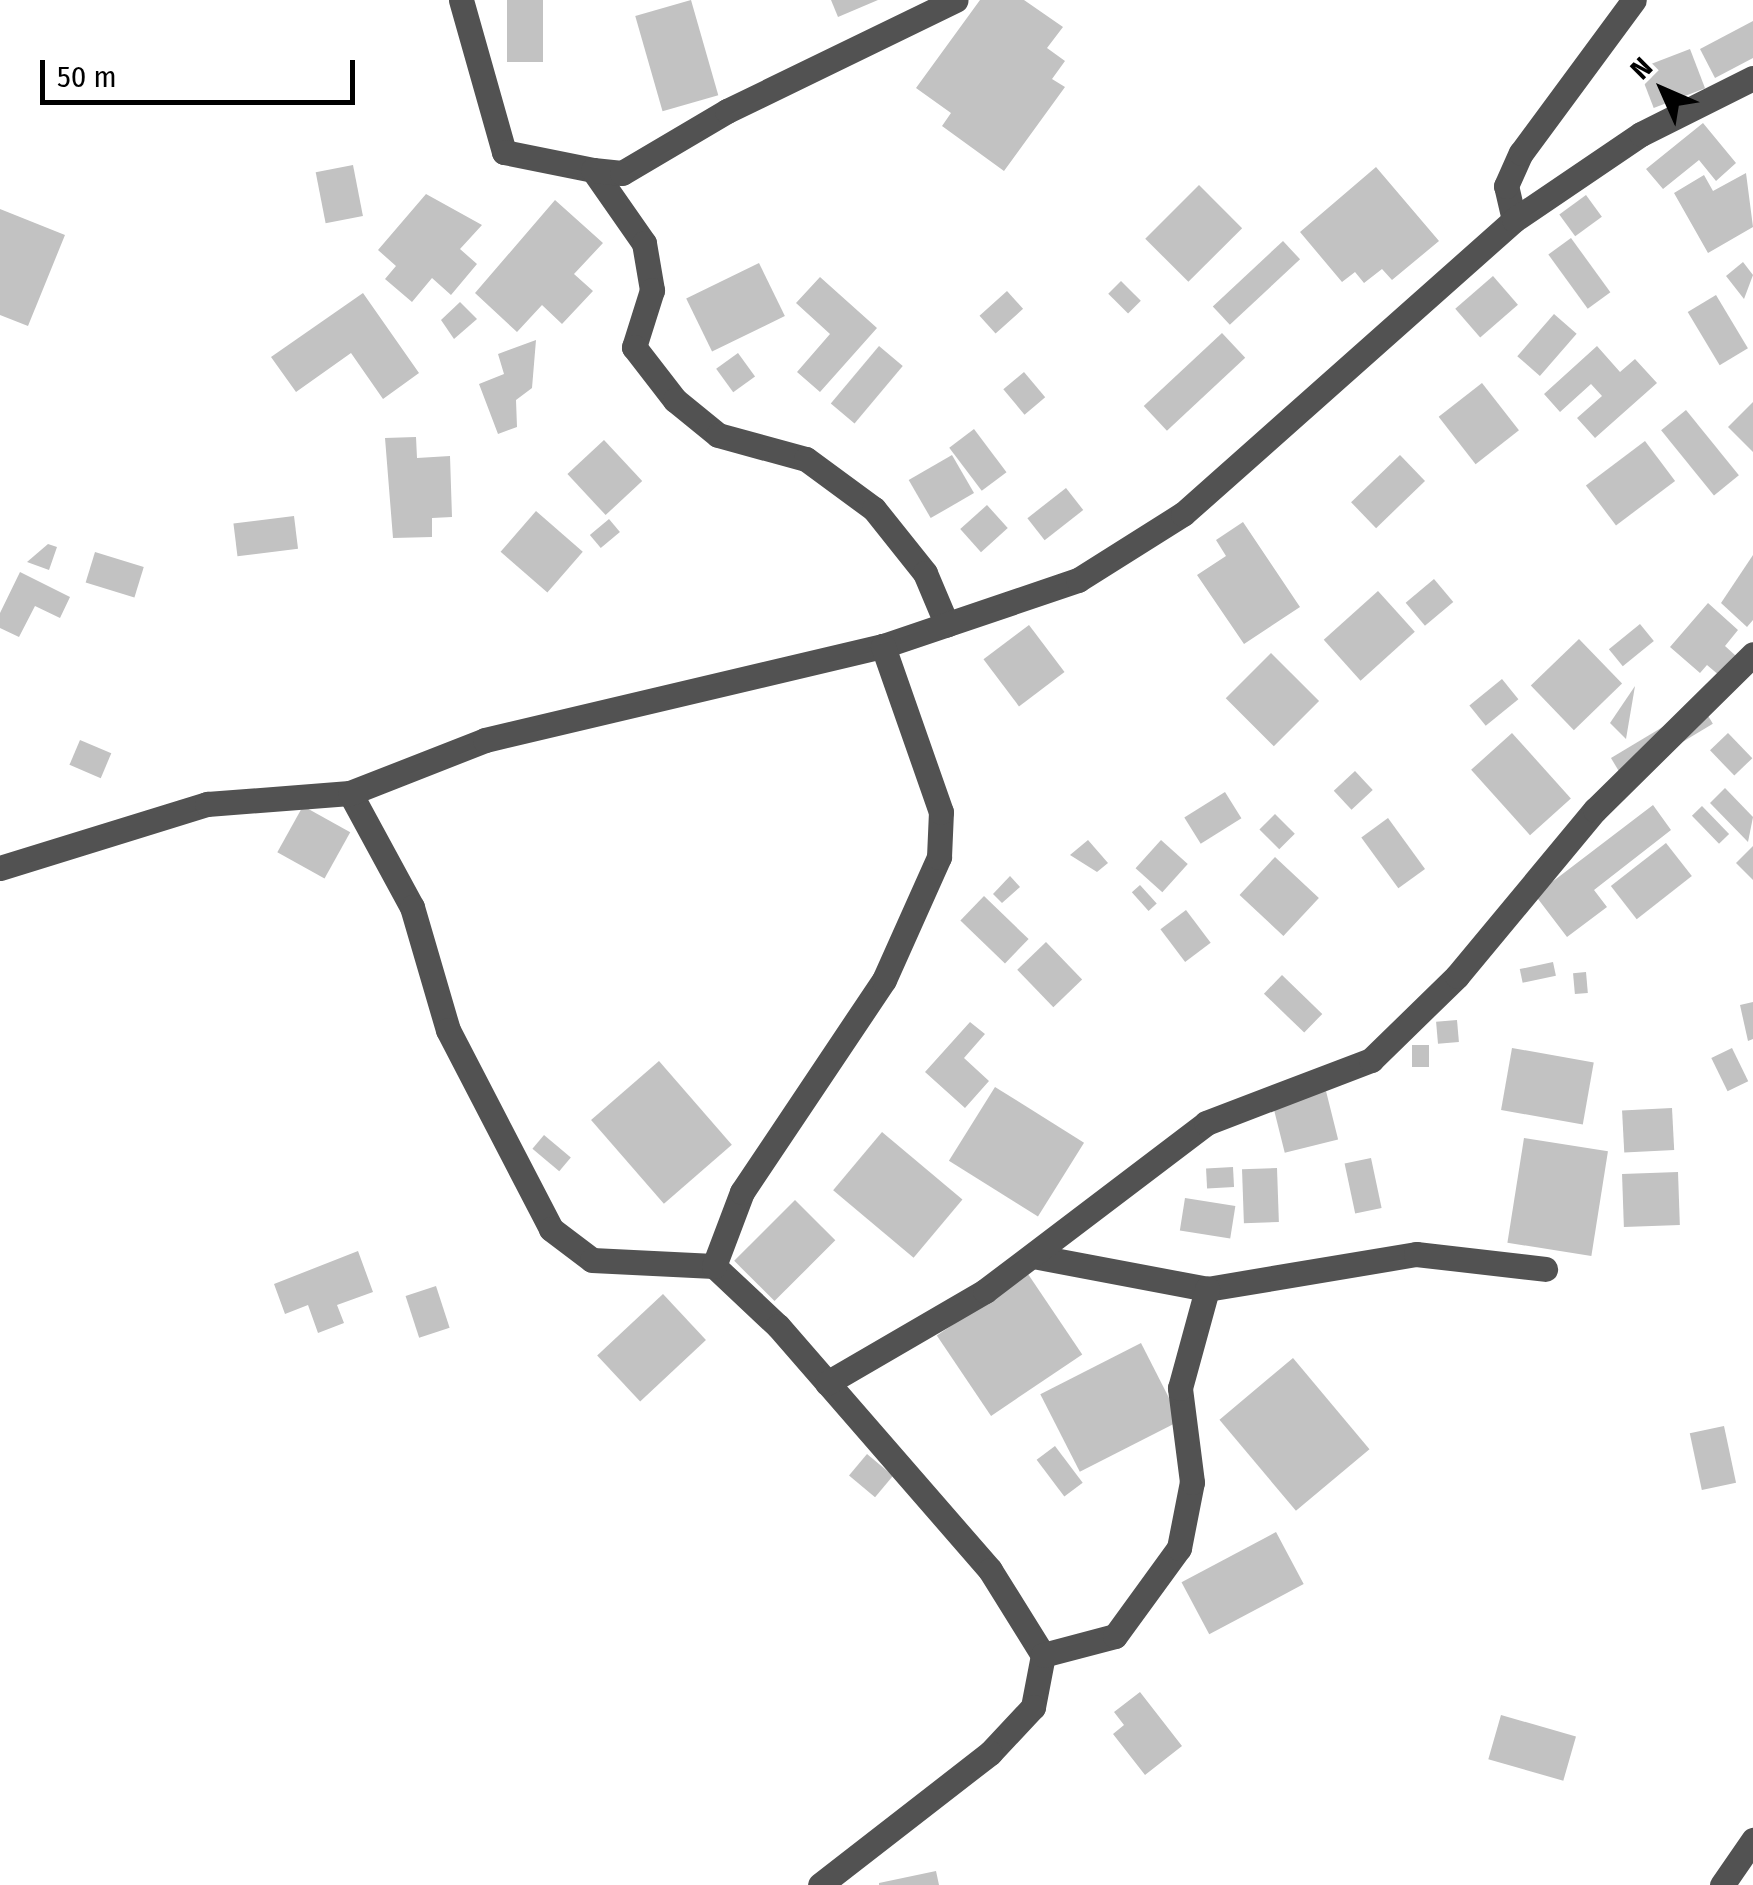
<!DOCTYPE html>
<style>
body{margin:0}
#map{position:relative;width:1753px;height:1885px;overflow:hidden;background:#fff;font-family:"Fira Sans Condensed",sans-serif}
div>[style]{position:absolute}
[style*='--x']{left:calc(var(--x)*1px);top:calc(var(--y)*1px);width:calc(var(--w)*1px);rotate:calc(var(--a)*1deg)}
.building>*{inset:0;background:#c2c2c2;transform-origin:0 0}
.minor>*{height:25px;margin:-12.5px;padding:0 12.5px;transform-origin:12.5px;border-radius:12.5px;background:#525252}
span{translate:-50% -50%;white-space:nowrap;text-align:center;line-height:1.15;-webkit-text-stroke:8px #fff;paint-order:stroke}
.north{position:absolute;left:1613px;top:40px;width:100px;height:100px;-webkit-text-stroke:8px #fff;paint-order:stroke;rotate:315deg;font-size:28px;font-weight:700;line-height:40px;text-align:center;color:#000}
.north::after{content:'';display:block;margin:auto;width:35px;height:45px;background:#000;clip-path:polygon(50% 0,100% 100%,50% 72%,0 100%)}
.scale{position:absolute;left:40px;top:60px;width:315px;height:45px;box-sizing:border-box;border:5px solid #000;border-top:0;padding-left:12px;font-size:30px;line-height:35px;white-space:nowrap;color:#000;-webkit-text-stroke:8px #fff;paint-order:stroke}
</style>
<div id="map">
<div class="building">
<i style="left:507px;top:0;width:36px;height:62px"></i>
<i style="left:691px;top:0;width:99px;height:58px;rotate:74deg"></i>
<i style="clip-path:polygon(831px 0,878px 0,838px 17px)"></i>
<i style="clip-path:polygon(980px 0,1024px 0,1063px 27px,1047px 48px,1065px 61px,1052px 79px,1065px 87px,1004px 171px,942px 126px,951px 113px,916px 88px)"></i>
<i style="clip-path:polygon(1753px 21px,1753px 58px,1715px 78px,1700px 49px)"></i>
<i style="left:1690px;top:49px;width:42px;height:55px;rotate:69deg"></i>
<i style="clip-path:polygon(1703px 123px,1736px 163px,1716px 181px,1699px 160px,1663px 189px,1646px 169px)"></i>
<i style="left:353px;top:165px;width:52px;height:38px;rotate:79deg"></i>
<i style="clip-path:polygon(1376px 167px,1439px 241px,1392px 280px,1382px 269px,1364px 283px,1355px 272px,1342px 282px,1300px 232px)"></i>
<i style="clip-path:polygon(1746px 173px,1753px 227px,1708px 253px,1674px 193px,1704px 175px,1713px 191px)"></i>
<i style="left:1199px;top:185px;width:61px;height:76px;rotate:45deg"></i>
<i style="clip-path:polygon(426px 194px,482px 225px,460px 249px,477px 264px,451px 295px,432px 278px,412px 302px,385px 279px,396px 266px,378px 250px)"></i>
<i style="left:1586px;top:195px;width:27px;height:33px;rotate:54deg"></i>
<i style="clip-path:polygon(555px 200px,603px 243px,574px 274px,593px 291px,562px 324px,542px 305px,517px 332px,475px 293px)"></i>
<i style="clip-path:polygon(0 209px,65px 235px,28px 326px,0 315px)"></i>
<i style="left:1571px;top:238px;width:67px;height:28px;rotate:54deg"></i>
<i style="left:1283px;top:241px;width:25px;height:96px;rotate:47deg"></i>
<i style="clip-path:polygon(1743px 262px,1753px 275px,1744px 299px,1726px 276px)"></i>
<i style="left:759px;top:263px;width:59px;height:81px;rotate:64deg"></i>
<i style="left:1493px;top:276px;width:38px;height:50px;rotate:49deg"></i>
<i style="clip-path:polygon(820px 277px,877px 328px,820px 392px,797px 372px,830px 334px,796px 303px)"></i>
<i style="left:1121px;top:281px;width:28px;height:18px;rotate:45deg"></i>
<i style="left:1007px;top:291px;width:24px;height:37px;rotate:48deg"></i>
<i style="clip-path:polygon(363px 293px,419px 373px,383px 399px,351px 353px,296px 392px,271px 357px)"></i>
<i style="left:1716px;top:295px;width:62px;height:33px;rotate:59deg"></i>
<i style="clip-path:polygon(460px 302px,477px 319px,454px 339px,441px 320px)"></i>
<i style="left:1554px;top:314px;width:30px;height:56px;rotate:41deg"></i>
<i style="left:1222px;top:333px;width:34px;height:107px;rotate:47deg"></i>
<i style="clip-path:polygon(536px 340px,532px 388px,516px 400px,517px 427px,498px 434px,479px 384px,504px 374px,498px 354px)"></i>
<i style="left:879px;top:346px;width:31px;height:75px;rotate:40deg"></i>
<i style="clip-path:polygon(1597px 346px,1620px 372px,1635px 359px,1657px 383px,1595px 438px,1577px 418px,1602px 396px,1591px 384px,1560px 412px,1544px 394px)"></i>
<i style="left:738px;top:353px;width:29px;height:27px;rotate:54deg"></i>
<i style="left:1024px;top:372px;width:33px;height:27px;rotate:50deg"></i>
<i style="left:1482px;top:383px;width:60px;height:55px;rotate:52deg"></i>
<i style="clip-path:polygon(1753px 402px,1753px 452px,1728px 427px)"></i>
<i style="left:1686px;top:410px;width:84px;height:32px;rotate:51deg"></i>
<i style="left:974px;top:429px;width:54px;height:31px;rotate:53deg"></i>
<i style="clip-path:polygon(416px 437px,417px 458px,450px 456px,452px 517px,432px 518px,432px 537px,393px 538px,385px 438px)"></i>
<i style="left:604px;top:440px;width:56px;height:50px;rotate:47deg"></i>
<i style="left:1645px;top:441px;width:50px;height:74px;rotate:53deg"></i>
<i style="left:952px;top:455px;width:44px;height:50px;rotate:60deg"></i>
<i style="left:1400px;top:455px;width:36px;height:68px;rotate:46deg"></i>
<i style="left:1066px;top:488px;width:28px;height:49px;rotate:52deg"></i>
<i style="left:987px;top:505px;width:31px;height:36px;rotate:48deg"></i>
<i style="left:536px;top:511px;width:62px;height:54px;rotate:41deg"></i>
<i style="left:294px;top:516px;width:33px;height:61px;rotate:83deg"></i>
<i style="left:609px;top:519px;width:17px;height:25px;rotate:50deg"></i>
<i style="clip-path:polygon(1243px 522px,1300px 607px,1244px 644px,1197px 575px,1226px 556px,1216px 540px)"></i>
<i style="clip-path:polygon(48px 544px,57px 547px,49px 570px,27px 562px)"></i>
<i style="left:95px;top:552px;width:51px;height:32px;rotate:17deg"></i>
<i style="clip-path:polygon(1753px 555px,1753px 620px,1747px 627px,1721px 603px)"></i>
<i style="clip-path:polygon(20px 572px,70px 597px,60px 618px,35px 606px,19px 637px,0 628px,0 613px)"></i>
<i style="left:1434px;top:579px;width:30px;height:37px;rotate:50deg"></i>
<i style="left:1378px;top:591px;width:55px;height:73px;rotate:48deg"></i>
<i style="clip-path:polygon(1708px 603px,1738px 630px,1725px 646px,1736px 656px,1720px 676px,1707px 665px,1700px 673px,1670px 647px)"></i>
<i style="left:1640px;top:624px;width:22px;height:40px;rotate:51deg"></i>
<i style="left:1029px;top:625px;width:59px;height:57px;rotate:53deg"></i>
<i style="left:1579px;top:639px;width:62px;height:67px;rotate:46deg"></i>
<i style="left:1271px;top:653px;width:68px;height:64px;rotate:45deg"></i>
<i style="left:1502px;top:679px;width:26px;height:42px;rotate:51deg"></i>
<i style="clip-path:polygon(1635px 686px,1626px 739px,1610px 723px)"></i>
<i style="left:1701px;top:704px;width:23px;height:105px;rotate:59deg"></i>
<i style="left:1512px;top:733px;width:88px;height:55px;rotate:48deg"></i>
<i style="left:1728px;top:733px;width:35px;height:25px;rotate:46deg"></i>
<i style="left:80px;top:740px;width:34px;height:27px;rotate:23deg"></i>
<i style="left:1355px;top:771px;width:26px;height:29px;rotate:47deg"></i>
<i style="clip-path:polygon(1725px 788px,1753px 817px,1748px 842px,1710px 803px)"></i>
<i style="left:1225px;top:792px;width:31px;height:48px;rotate:58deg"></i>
<i style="clip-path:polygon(1653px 805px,1671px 830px,1594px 890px,1607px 907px,1567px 937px,1535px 895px)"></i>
<i style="left:303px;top:806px;width:54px;height:53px;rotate:29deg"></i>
<i style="left:1702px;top:806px;width:39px;height:14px;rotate:46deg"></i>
<i style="left:1275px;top:814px;width:28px;height:22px;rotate:45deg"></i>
<i style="left:1388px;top:818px;width:63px;height:33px;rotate:54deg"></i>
<i style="clip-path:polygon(1088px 840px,1108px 863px,1097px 872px,1070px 855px)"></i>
<i style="left:1161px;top:840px;width:36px;height:38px;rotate:42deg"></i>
<i style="left:1666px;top:843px;width:42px;height:70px;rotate:52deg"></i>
<i style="clip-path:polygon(1753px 846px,1753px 880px,1736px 863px)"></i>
<i style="left:1275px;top:857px;width:60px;height:52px;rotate:43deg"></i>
<i style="clip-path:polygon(1010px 876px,1020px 887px,1002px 903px,993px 894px)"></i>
<i style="left:1140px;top:885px;width:25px;height:11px;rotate:48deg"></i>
<i style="left:984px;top:896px;width:62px;height:34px;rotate:44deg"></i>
<i style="left:1186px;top:910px;width:41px;height:32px;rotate:53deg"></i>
<i style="left:1046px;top:942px;width:52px;height:40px;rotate:46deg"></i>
<i style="left:1553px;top:962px;width:14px;height:34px;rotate:78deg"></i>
<i style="left:1586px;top:972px;width:21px;height:13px;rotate:85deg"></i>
<i style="left:1282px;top:975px;width:56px;height:26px;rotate:44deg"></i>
<i style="clip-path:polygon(1753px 1002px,1753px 1039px,1748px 1041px,1740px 1005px)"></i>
<i style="left:1457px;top:1020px;width:22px;height:21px;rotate:85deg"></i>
<i style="clip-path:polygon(970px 1022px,985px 1034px,964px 1058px,989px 1081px,965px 1108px,925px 1072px)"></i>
<i style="left:1412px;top:1045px;width:17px;height:22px"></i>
<i style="left:1512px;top:1048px;width:83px;height:63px;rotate:10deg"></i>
<i style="left:1732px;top:1048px;width:37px;height:23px;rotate:64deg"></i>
<i style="left:659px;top:1061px;width:111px;height:90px;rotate:49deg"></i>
<i style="left:995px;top:1087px;width:105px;height:87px;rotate:32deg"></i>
<i style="left:1326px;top:1091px;width:50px;height:55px;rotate:76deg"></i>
<i style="left:1672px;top:1108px;width:42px;height:50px;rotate:87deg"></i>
<i style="left:882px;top:1132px;width:105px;height:76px;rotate:40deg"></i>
<i style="left:544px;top:1135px;width:35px;height:18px;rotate:40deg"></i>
<i style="left:1524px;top:1138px;width:85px;height:106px;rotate:9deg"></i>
<i style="left:1371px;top:1158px;width:51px;height:27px;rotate:78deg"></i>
<i style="left:1233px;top:1167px;width:20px;height:27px;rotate:87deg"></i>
<i style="left:1277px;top:1168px;width:54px;height:35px;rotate:88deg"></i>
<i style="left:1678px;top:1172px;width:53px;height:56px;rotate:88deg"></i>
<i style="left:1185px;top:1198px;width:51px;height:33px;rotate:9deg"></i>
<i style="left:795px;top:1200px;width:57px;height:86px;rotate:45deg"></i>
<i style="clip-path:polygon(358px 1251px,373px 1292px,337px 1305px,344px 1323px,318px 1333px,308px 1305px,285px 1314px,274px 1284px)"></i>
<i style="left:1028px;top:1274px;width:97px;height:110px;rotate:56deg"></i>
<i style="left:436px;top:1286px;width:44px;height:32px;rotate:72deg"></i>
<i style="left:663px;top:1294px;width:63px;height:90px;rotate:47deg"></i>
<i style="left:1141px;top:1343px;width:87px;height:113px;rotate:63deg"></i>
<i style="left:1293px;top:1358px;width:119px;height:96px;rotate:50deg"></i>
<i style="left:1724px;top:1426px;width:58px;height:35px;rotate:78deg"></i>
<i style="left:1055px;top:1446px;width:46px;height:23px;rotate:53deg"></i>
<i style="left:867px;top:1454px;width:34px;height:28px;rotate:40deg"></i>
<i style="left:1276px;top:1532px;width:59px;height:107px;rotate:62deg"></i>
<i style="clip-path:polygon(1140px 1692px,1182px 1746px,1145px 1775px,1113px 1734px,1124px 1725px,1114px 1712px)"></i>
<i style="left:1501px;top:1715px;width:78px;height:46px;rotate:16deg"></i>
<i style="clip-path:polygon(936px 1871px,939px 1885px,879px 1885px,879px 1883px)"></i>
</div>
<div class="minor">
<i style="--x:461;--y:0;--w:158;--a:74.2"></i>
<i style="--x:504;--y:152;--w:91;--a:11.4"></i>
<i style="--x:593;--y:170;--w:89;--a:55.1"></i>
<i style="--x:644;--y:243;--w:48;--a:80.3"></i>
<i style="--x:652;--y:290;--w:60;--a:107.5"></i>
<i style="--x:634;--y:347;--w:67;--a:52.3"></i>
<i style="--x:675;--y:400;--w:55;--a:39.1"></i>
<i style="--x:718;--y:435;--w:91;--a:15.3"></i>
<i style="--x:806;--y:459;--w:84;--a:36.3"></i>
<i style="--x:874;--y:509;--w:82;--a:51.4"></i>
<i style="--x:925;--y:573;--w:56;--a:67.1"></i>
<i style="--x:593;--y:170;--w:29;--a:6"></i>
<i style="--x:622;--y:173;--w:122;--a:-30.6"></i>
<i style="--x:727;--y:111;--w:254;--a:-25.9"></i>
<i style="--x:1514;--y:220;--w:35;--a:-103"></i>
<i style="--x:1506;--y:186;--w:36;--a:-66"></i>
<i style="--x:1521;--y:153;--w:190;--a:-53.6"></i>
<i style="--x:350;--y:793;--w:130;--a:61.5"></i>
<i style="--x:412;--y:907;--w:128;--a:73.7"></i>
<i style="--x:448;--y:1030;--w:224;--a:62.6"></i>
<i style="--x:551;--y:1229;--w:51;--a:37.1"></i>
<i style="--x:592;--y:1260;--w:122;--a:2.8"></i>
<i style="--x:714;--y:1266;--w:88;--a:43.2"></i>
<i style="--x:778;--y:1326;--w:323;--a:49"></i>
<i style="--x:990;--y:1570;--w:100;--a:58.1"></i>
<i style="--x:1043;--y:1655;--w:53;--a:100.9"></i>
<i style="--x:1033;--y:1707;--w:63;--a:133.1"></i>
<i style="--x:990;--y:1753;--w:215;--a:142.2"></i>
<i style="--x:0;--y:868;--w:217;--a:-17.2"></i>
<i style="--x:207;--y:804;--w:143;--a:-4.4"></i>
<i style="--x:350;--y:793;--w:145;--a:-21.4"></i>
<i style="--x:485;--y:740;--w:409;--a:-13.3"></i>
<i style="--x:883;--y:646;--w:206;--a:-18.7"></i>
<i style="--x:1078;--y:580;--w:124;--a:-32.2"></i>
<i style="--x:1183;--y:514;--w:443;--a:-41.6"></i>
<i style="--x:1514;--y:220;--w:153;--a:-34.1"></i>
<i style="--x:1641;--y:134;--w:125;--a:-26.6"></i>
<i style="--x:1033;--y:1256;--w:177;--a:10.7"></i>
<i style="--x:1207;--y:1289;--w:212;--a:-9.5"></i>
<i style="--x:1416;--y:1254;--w:130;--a:6.6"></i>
<i style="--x:714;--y:1266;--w:79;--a:-69.3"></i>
<i style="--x:742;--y:1192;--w:255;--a:-56.2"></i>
<i style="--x:884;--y:980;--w:135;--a:-65.9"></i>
<i style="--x:939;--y:857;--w:45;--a:-87.5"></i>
<i style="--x:941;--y:812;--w:176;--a:-109.3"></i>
<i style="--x:827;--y:1383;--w:183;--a:-30.2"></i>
<i style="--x:985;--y:1291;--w:278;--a:-37.2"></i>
<i style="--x:1206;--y:1123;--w:177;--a:-20.9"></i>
<i style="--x:1371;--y:1060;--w:120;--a:-44.3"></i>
<i style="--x:1457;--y:976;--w:216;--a:-50.3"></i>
<i style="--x:1595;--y:810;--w:222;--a:-44.6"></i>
<i style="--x:1043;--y:1655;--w:74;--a:-14.8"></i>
<i style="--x:1115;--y:1636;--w:109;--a:-54"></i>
<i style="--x:1179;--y:1548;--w:67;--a:-78.9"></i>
<i style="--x:1192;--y:1482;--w:95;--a:-97.3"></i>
<i style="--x:1180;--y:1388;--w:103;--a:-74.7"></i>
<i style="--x:1722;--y:1885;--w:55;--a:-55.4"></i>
</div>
<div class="north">N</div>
<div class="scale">50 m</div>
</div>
